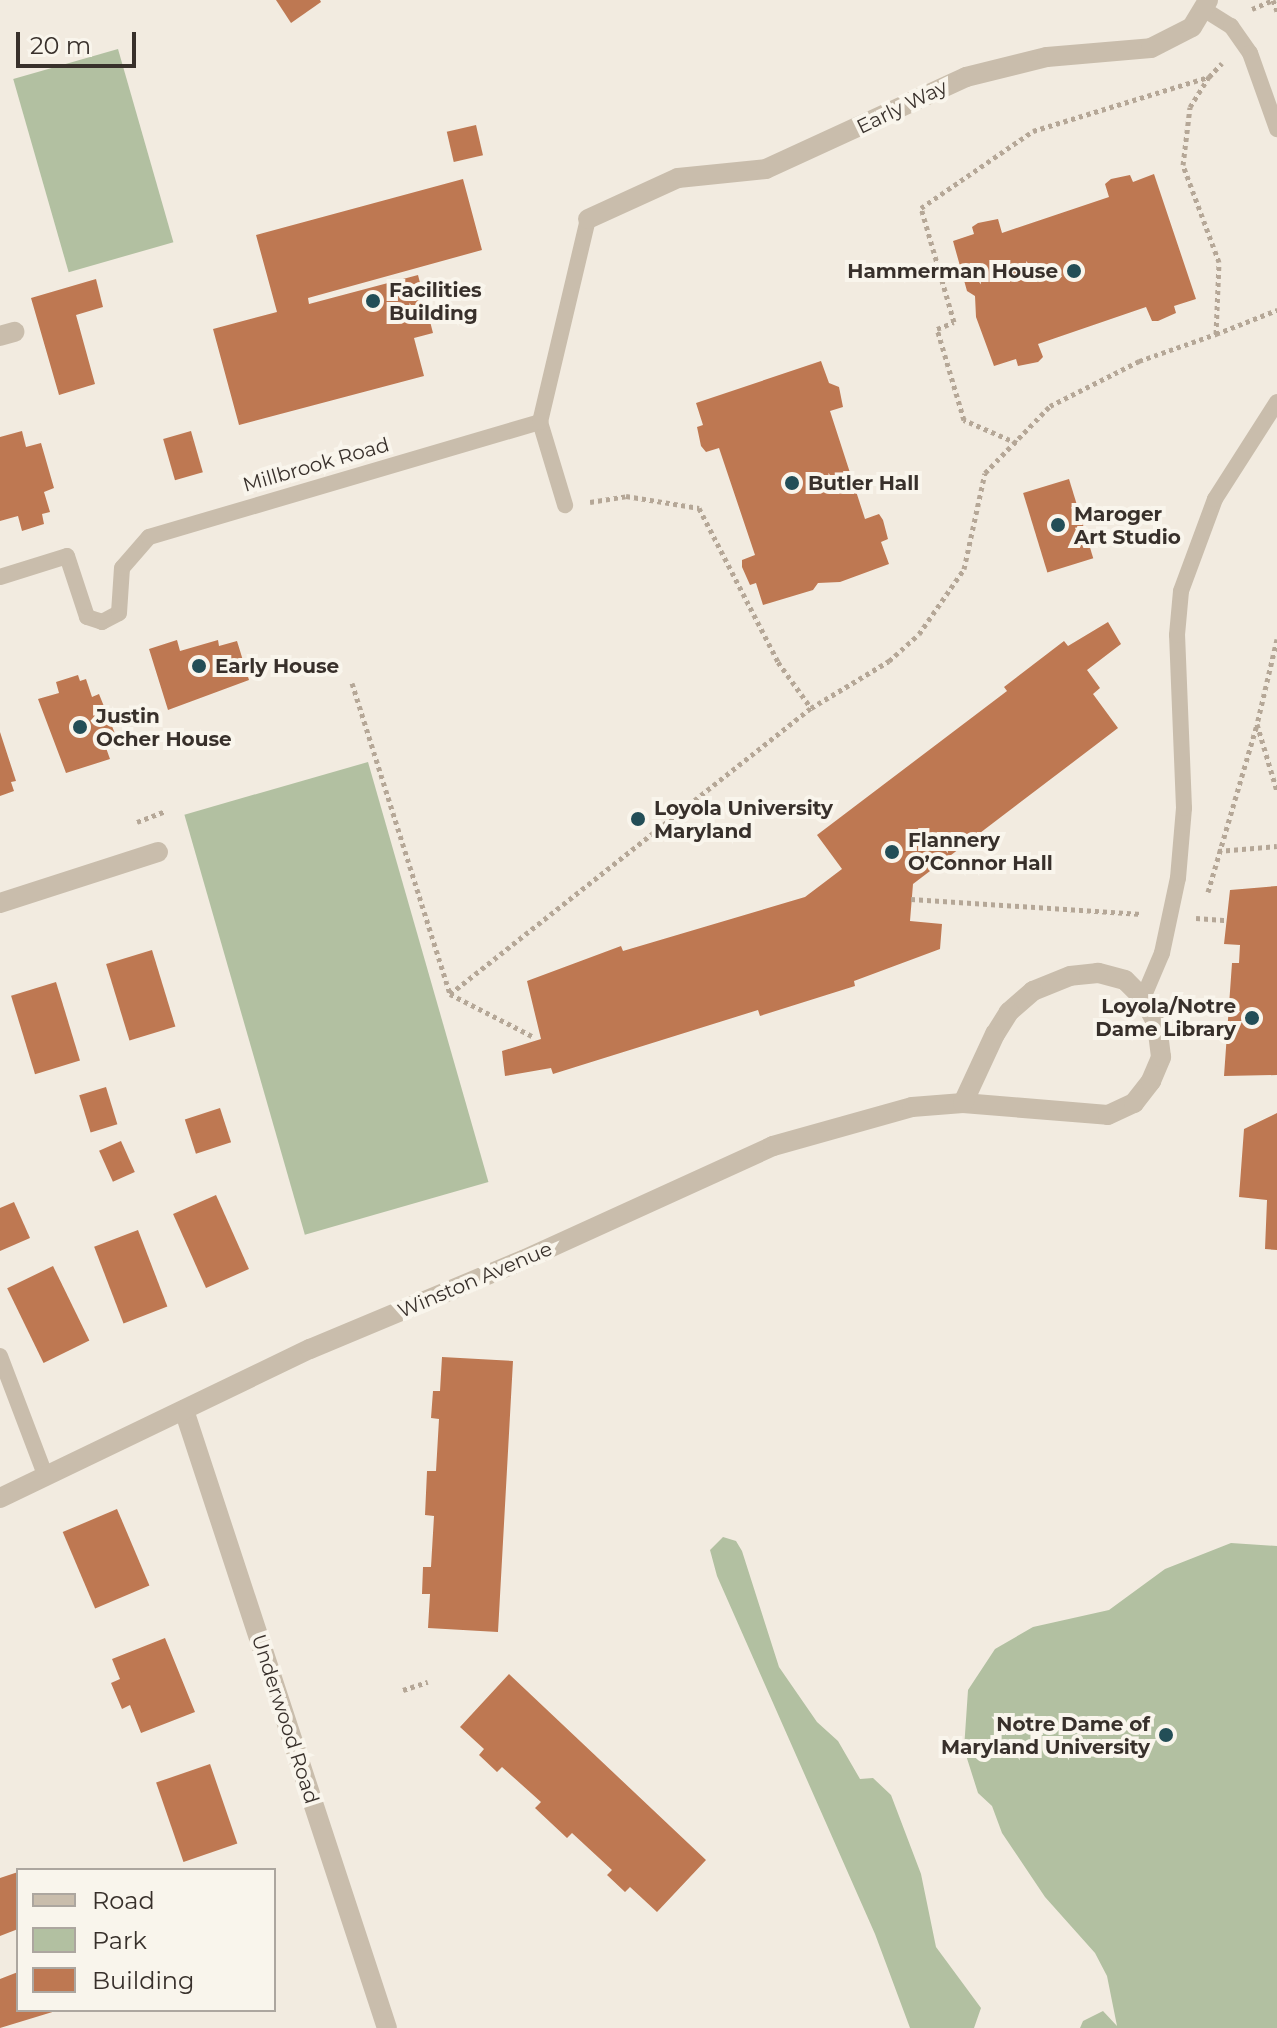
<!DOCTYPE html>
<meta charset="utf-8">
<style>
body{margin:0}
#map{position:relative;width:1277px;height:2028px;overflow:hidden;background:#f2ebe0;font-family:Montserrat,sans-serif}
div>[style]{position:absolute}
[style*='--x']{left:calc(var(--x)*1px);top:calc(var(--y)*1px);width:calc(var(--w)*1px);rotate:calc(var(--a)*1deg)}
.green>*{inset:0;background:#b2c0a1;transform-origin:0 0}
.building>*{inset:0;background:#be7852;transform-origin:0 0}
.path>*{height:5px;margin-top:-2.5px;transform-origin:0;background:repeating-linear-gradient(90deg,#b5a797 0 4px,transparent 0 8px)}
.service>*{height:16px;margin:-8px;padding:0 8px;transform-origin:8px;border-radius:8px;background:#c9bdac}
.minor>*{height:20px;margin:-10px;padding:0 10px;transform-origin:10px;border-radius:10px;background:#c9bdac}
.dots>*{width:22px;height:22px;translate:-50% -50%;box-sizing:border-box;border:4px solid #f9f5ec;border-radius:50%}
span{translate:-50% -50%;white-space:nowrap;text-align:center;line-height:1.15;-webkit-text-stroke:8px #f9f5ec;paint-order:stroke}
.street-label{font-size:20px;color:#38302b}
.poi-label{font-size:20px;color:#38302b;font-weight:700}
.right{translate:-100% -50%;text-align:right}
.left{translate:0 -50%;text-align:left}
.legend{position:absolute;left:16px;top:1868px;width:260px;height:144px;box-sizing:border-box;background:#f9f5ec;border:2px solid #aca69f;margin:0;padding:10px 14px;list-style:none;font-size:24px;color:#38302b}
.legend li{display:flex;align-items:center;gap:16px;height:40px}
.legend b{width:40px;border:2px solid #aca69f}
.scale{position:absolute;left:16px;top:32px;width:120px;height:36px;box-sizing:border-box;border:4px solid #38302b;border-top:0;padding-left:10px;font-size:24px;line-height:28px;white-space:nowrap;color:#38302b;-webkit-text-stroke:6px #f9f5ec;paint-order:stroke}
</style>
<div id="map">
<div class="green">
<i style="left:118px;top:49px;width:201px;height:109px;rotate:74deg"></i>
<i style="left:368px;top:762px;width:437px;height:191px;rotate:74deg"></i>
<i style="clip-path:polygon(723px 1537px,736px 1541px,742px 1551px,779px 1667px,817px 1722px,838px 1741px,860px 1779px,873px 1778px,891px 1795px,921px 1874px,936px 1947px,981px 2008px,974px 2028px,910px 2028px,875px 1934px,717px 1576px,710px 1550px)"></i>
<i style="clip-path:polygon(1231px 1543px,1277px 1546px,1277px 2028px,1080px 2028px,1083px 2021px,1103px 2011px,1117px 2026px,1107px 1976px,1095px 1953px,1045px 1897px,1002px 1833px,992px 1806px,978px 1793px,964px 1749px,968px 1690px,995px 1649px,1033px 1627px,1109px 1610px,1165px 1569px)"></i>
</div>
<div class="building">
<i style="clip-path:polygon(276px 0,320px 0,321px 2px,291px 23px)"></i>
<i style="left:476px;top:125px;width:31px;height:30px;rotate:77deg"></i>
<i style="clip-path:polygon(1154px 174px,1196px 299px,1174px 306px,1176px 313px,1158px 321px,1152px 321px,1146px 307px,1038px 344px,1043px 357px,1038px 362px,1018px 366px,1016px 359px,994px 366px,976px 317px,975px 296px,967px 291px,953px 241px,974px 234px,972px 227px,978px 223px,998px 219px,1002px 233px,1109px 197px,1105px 184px,1111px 179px,1130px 175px,1133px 182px)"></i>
<i style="clip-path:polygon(463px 179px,482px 250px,308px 298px,309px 304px,418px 275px,433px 333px,414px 338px,424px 376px,239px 425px,213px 329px,277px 312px,256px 235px)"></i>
<i style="clip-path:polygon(96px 279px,103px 307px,76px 315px,95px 384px,59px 395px,31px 298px)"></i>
<i style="clip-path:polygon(821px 361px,829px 383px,839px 387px,843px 407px,830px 411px,865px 519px,879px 514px,883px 520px,888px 539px,881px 542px,889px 564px,840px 582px,818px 583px,813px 590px,763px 605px,756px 583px,750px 585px,742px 567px,742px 560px,755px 555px,719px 448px,706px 452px,701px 446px,697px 427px,703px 425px,696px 403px)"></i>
<i style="clip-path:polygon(22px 431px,26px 447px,41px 443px,54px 488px,44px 492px,50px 512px,42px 514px,44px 524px,22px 531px,18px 516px,0 521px,0 437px)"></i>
<i style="left:191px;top:431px;width:43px;height:29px;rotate:74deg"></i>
<i style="left:1069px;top:479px;width:83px;height:48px;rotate:73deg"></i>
<i style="clip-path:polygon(1108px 622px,1121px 644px,1087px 670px,1100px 688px,1093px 694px,1118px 728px,913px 884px,910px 921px,942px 924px,940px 949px,854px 981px,855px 986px,760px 1016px,758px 1010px,553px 1074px,551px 1068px,505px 1076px,502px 1051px,541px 1039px,527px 981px,621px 946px,623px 951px,805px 897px,842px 869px,817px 835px,1007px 691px,1004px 687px,1064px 641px,1068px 646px)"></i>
<i style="clip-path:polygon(177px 640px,180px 651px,218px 640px,219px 646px,237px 641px,249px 680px,168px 710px,149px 649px)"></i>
<i style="clip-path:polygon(78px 675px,80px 681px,86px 679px,92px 697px,99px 694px,118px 741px,105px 745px,110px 759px,66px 773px,38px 699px,59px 693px,56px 682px)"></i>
<i style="clip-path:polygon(0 732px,16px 781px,11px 782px,14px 791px,0 796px)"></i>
<i style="clip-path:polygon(1277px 886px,1277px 1075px,1224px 1076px,1232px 963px,1239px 963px,1240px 945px,1224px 944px,1230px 890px)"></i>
<i style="left:152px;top:950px;width:80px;height:48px;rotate:73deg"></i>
<i style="left:56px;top:982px;width:82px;height:47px;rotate:73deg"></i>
<i style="left:106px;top:1087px;width:39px;height:28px;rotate:73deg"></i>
<i style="left:220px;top:1108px;width:36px;height:37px;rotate:72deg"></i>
<i style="clip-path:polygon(1277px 1113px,1277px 1250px,1265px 1249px,1267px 1200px,1239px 1197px,1244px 1129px)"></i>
<i style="left:121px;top:1141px;width:34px;height:24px;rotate:66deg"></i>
<i style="left:216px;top:1195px;width:81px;height:47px;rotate:66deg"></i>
<i style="clip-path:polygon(14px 1202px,30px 1238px,0 1251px,0 1208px)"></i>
<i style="left:138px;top:1230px;width:82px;height:47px;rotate:69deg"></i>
<i style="left:53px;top:1266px;width:83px;height:51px;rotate:64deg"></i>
<i style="clip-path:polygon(442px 1357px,513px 1361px,498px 1632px,428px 1628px,430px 1594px,422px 1594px,423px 1567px,431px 1567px,434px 1516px,425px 1515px,427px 1471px,436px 1471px,439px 1419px,431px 1418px,433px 1391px,440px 1391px)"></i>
<i style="left:117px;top:1509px;width:83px;height:59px;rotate:67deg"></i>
<i style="clip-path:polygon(165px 1638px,195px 1712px,141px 1733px,130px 1705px,122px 1709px,111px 1683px,120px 1679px,112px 1659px)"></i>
<i style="clip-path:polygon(509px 1674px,706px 1860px,657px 1912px,630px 1887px,625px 1892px,607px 1875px,612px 1870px,572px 1833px,567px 1838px,535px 1808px,541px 1802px,502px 1767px,497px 1772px,479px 1755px,484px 1749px,460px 1727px)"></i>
<i style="left:210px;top:1764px;width:84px;height:57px;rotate:71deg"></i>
<i style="clip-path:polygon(18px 1872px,18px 1929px,0 1936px,0 1878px)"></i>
<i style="clip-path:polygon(18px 1972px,18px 2010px,59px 2010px,0 2028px,0 1979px)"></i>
</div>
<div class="path">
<i style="--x:1273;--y:0;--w:12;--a:70"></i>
<i style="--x:1252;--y:9;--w:23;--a:-23"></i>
<i style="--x:1216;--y:334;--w:66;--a:-21.5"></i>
<i style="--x:1017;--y:443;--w:58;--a:-156.5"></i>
<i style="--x:964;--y:420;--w:95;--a:-106.5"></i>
<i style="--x:937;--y:329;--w:18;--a:-22"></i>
<i style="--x:954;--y:322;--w:119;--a:-106.1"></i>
<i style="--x:921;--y:208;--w:136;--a:-34.5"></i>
<i style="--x:1033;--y:131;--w:184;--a:-17.1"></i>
<i style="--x:1209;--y:77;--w:19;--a:-47"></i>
<i style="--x:590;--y:502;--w:36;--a:-9"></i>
<i style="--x:626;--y:496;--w:74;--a:9.3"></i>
<i style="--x:699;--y:508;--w:173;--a:62.8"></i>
<i style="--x:778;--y:662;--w:57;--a:54.3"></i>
<i style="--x:1277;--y:639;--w:87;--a:103.2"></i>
<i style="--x:1257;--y:724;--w:70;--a:73.4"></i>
<i style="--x:352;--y:683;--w:326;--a:72.5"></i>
<i style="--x:450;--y:994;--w:92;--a:27.1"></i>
<i style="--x:137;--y:822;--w:31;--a:-21"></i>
<i style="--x:1218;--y:851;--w:59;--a:-4.8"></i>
<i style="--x:1208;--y:892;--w:175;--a:-73.7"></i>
<i style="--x:911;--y:899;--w:231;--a:3.7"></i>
<i style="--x:1196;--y:918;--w:31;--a:4"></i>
<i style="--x:450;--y:994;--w:461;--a:-38.4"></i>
<i style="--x:811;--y:708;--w:91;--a:-31.1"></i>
<i style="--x:889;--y:661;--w:40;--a:-42"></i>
<i style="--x:919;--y:634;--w:79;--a:-55.3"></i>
<i style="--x:964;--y:569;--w:98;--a:-77.7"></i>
<i style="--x:985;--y:473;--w:93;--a:-45.9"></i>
<i style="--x:1050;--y:406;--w:100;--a:-26.8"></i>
<i style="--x:1139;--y:361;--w:82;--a:-19.3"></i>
<i style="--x:1216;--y:334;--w:72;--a:-87.6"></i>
<i style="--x:1219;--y:262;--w:103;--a:-110.4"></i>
<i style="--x:1183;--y:165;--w:58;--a:-83.1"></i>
<i style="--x:1190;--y:107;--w:36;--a:-58"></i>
<i style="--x:403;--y:1690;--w:26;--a:-18"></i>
</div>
<div class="service">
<i style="--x:1205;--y:10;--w:31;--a:32"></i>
<i style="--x:1231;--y:26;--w:33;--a:55"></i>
<i style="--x:1250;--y:53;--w:81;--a:70.4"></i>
<i style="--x:540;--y:422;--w:87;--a:73.2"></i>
<i style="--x:0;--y:577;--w:70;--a:-17.4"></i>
<i style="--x:67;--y:556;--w:64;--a:71.8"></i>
<i style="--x:87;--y:617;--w:16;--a:18"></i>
<i style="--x:102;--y:622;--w:19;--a:-28"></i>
<i style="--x:119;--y:613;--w:45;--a:-86.2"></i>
<i style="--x:122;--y:568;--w:41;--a:-48.9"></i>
<i style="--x:149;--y:537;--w:408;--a:-16.4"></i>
<i style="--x:540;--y:422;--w:209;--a:-76.7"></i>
<i style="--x:1143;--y:998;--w:49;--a:-67.1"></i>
<i style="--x:1162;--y:953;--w:77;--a:-78"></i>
<i style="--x:1178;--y:878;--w:70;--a:-85.1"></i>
<i style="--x:1184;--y:808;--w:173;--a:-92.3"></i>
<i style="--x:1177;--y:635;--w:44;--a:-84.8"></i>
<i style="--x:1181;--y:591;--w:98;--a:-69.7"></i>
<i style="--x:1215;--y:499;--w:115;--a:-57.4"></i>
<i style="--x:0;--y:1356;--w:129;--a:69.2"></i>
</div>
<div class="minor">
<i style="--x:588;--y:219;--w:99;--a:-24.5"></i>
<i style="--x:678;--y:178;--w:88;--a:-5.8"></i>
<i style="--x:766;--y:169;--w:220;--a:-24.7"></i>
<i style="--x:966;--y:77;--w:83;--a:-13.9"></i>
<i style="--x:1047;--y:57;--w:104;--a:-4.9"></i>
<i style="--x:1151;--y:48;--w:46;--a:-27.1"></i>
<i style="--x:1192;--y:27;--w:31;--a:-59"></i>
<i style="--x:0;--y:336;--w:15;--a:-16"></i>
<i style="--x:0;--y:903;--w:166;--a:-17.9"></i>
<i style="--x:184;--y:1410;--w:650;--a:71.82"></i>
<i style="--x:0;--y:1498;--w:344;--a:-25.7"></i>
<i style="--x:310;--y:1349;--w:231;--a:-22.7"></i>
<i style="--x:523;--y:1260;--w:275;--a:-24.5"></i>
<i style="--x:773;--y:1146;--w:144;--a:-15.7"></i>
<i style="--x:912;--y:1107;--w:51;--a:-4.5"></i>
<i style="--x:963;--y:1103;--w:145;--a:4.7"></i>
<i style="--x:1108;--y:1115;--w:29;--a:-25"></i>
<i style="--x:1134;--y:1103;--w:28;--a:-52"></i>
<i style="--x:1151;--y:1081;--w:26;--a:-67"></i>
<i style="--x:1161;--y:1057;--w:33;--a:-97"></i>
<i style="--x:1157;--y:1024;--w:30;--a:-118"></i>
<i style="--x:1143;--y:998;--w:25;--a:-135"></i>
<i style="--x:1125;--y:980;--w:28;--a:-165"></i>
<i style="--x:1098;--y:973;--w:28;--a:174"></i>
<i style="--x:1070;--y:976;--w:40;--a:158"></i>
<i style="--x:1033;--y:991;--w:32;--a:139"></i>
<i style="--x:1009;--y:1012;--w:26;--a:122"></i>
<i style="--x:995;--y:1034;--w:76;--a:114.9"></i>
</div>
<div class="dots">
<i style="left:1074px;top:271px;background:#234e57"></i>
<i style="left:373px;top:301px;background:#234e57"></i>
<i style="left:792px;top:483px;background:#234e57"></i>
<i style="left:1058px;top:525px;background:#234e57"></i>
<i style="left:199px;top:666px;background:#234e57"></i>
<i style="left:80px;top:727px;background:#234e57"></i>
<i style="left:638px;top:819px;background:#234e57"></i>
<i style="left:892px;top:852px;background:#234e57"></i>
<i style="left:1252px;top:1018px;background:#234e57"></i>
<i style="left:1166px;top:1735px;background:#234e57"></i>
</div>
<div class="street-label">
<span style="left:902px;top:107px;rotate:-26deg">Early Way</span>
<span style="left:316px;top:465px;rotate:-16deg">Millbrook Road</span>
<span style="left:475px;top:1280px;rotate:-23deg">Winston Avenue</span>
<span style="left:285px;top:1719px;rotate:72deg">Underwood Road</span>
</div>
<div class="poi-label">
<span class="right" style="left:1058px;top:271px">Hammerman House</span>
<span class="left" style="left:389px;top:302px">Facilities<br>Building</span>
<span class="left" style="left:808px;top:483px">Butler Hall</span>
<span class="left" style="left:1074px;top:526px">Maroger<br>Art Studio</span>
<span class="left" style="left:215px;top:666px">Early House</span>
<span class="left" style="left:96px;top:728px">Justin<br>Ocher House</span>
<span class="left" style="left:654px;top:820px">Loyola University<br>Maryland</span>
<span class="left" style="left:908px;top:852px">Flannery<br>O’Connor Hall</span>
<span class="right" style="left:1236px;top:1018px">Loyola/Notre<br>Dame Library</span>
<span class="right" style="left:1150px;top:1736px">Notre Dame of<br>Maryland University</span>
</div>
<ul class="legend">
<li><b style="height:10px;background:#c9bdac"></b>Road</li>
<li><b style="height:22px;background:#b2c0a1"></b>Park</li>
<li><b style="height:22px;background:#be7852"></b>Building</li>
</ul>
<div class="scale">20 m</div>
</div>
